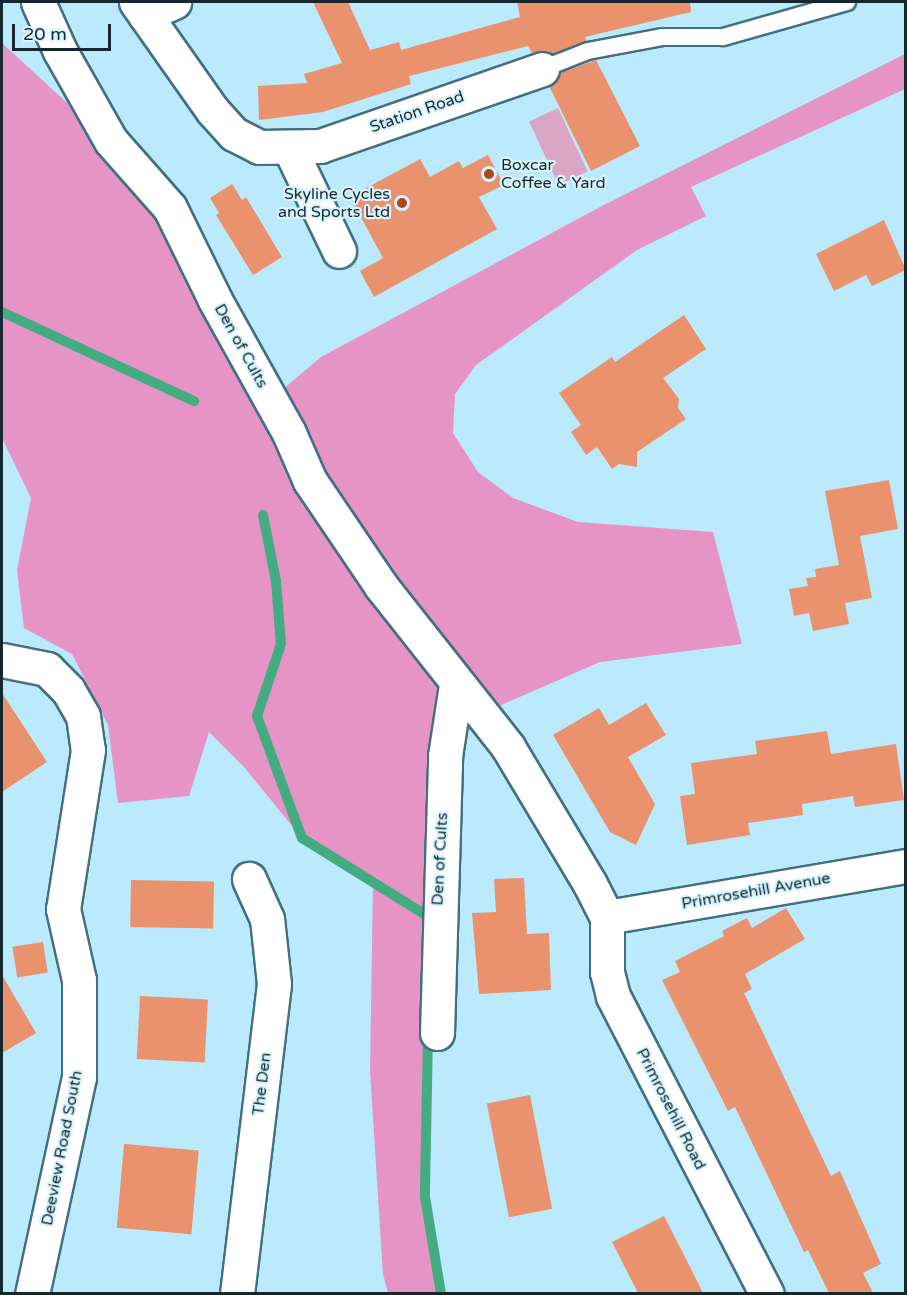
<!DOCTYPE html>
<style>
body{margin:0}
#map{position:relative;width:907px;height:1295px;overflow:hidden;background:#baeafc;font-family:"Varela Round",sans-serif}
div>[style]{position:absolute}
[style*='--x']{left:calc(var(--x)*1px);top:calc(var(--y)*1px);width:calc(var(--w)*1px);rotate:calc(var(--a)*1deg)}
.green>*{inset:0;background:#d9a6c4;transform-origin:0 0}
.forest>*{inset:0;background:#e693c6}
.stream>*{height:10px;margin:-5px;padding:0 5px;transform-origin:5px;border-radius:5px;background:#43ac81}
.building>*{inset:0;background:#ea926e;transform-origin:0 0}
.roads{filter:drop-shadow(2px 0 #437080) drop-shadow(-2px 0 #437080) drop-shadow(0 2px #437080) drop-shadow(0 -2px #437080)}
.lane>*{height:16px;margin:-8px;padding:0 8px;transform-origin:8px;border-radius:8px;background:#fff}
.street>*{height:33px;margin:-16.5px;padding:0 16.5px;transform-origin:16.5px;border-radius:16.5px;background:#fff}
.secondary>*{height:33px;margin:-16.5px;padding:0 16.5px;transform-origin:16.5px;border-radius:16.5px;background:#fff}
.dots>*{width:16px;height:16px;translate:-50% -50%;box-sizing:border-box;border:3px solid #d8f4ff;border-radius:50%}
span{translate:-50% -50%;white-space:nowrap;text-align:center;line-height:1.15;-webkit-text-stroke:4.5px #d8f4ff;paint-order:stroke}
.street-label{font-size:16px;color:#15282e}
.poi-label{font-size:16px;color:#15282e}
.left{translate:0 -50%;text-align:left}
.right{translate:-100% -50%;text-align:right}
.frame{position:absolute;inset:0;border:3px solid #15282e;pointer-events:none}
.scale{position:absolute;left:12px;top:24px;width:99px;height:27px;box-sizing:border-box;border:3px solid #15282e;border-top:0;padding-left:8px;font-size:18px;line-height:21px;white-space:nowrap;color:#15282e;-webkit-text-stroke:4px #d8f4ff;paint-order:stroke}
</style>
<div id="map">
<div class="green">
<i style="left:558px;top:108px;width:70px;height:32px;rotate:65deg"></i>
</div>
<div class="forest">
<i style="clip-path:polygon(2px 43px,76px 111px,163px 221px,256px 412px,321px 357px,602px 206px,905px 54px,905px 89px,691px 187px,706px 216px,637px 250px,476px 365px,455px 394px,453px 433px,478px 472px,513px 498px,578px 522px,713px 532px,742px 644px,600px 662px,464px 721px,432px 752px,425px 1197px,441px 1293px,388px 1293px,383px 1274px,370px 1071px,373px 883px,302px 838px,244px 767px,209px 732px,189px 796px,118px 803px,108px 725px,72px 654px,24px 628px,17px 570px,31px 498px,2px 438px)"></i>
</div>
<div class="stream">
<i style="--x:2;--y:312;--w:212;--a:24.9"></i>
<i style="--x:263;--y:515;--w:67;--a:78.9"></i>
<i style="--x:276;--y:581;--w:63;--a:85.5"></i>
<i style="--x:281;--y:644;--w:76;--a:108.4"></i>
<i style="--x:257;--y:716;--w:130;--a:69.8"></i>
<i style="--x:302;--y:838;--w:150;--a:31.9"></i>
<i style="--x:429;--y:917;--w:6;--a:90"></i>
<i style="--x:428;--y:1034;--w:163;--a:91.1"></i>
<i style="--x:425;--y:1197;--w:98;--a:80.6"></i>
</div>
<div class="building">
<i style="clip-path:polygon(313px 2px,348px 2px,370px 50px,399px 42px,401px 50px,520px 17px,517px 2px,690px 2px,691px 12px,585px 37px,587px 41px,552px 54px,532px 53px,528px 46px,409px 76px,411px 84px,323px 112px,259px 120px,258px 86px,307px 83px,304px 74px,342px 63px)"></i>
<i style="clip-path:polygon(596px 60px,640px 146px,591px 171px,549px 86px,560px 73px)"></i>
<i style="clip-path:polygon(488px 155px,504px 185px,479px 197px,497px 229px,374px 297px,360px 271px,383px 258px,350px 197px,420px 159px,430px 177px,459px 161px,463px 168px)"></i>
<i style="clip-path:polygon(232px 184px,242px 200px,246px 197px,282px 257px,253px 275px,216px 215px,219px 213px,210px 198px)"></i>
<i style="clip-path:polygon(884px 220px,906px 270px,872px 286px,866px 275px,834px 291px,816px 254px)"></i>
<i style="clip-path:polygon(684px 315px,706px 349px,663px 378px,679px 399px,678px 408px,686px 419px,637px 452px,637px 467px,619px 464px,612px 469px,597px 447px,586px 455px,571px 432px,581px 425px,559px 393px,612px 357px,615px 362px)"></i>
<i style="clip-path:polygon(889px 480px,898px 529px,860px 536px,872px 598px,845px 603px,849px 624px,813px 631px,809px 613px,794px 616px,789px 589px,808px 586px,806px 578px,816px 577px,815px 569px,839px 565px,825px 491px)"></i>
<i style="clip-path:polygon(2px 693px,47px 762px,2px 792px)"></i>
<i style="clip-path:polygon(646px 703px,666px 735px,628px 757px,655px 804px,636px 845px,610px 832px,553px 735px,599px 708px,609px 725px)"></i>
<i style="clip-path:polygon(827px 731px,831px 754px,896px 744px,904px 800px,855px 807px,853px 796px,802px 804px,803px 815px,748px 823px,750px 835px,687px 845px,680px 796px,695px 794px,691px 763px,757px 754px,755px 741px)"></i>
<i style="clip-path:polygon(524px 878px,527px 934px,549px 933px,551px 990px,479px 994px,472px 913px,496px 912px,494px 879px)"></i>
<i style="left:131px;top:880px;width:83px;height:47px;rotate:1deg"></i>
<i style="clip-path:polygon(786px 908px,805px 939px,745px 974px,752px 989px,744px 993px,831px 1176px,840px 1171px,881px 1264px,863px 1273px,873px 1293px,829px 1293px,808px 1250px,804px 1252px,735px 1107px,728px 1111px,662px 980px,680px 972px,675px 961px,724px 936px,722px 931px,747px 918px,752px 928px)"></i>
<i style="left:43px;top:942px;width:31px;height:31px;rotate:81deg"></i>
<i style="clip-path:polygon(2px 975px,36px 1033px,2px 1053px)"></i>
<i style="left:140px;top:996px;width:68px;height:63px;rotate:3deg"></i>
<i style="left:530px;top:1095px;width:116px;height:44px;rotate:79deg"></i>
<i style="left:124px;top:1144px;width:75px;height:84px;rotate:5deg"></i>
<i style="clip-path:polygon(664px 1216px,684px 1255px,703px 1293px,638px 1293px,612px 1242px)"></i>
</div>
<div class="roads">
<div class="lane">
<i style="--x:542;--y:69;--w:49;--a:-21.4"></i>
<i style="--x:588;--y:51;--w:75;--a:-10.7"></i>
<i style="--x:662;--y:37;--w:61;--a:0"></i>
<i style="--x:723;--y:37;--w:129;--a:-15.8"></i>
</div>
<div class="street">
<i style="--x:38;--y:2;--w:54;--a:65.8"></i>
<i style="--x:60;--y:51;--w:103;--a:60.5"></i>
<i style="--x:111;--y:141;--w:89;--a:48.6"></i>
<i style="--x:170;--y:208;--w:102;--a:63.9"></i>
<i style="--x:215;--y:300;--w:152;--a:60.9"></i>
<i style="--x:289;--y:433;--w:52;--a:66.4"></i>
<i style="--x:310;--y:481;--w:127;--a:55.9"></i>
<i style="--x:381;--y:586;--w:205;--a:51.7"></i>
<i style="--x:508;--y:747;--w:160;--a:59.1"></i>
<i style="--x:590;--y:884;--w:37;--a:63"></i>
<i style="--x:607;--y:917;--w:55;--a:90"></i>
<i style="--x:607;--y:972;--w:25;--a:76"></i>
<i style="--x:613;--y:996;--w:335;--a:62.7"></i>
<i style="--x:136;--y:2;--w:133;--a:54.8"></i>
<i style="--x:213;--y:111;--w:31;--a:48"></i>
<i style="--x:234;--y:134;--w:28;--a:27"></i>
<i style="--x:259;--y:147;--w:61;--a:-0.9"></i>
<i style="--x:320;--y:146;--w:235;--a:-19.1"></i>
<i style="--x:145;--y:15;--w:32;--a:-24"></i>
<i style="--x:290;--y:149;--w:113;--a:64.3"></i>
<i style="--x:607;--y:917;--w:303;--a:-9.7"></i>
<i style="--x:437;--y:1033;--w:277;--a:-88.3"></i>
<i style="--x:445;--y:756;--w:72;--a:-81.2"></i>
<i style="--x:237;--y:1294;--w:312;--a:-83.2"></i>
<i style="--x:274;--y:984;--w:65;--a:-96.1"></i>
<i style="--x:267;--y:919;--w:44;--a:-114.2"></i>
</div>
<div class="secondary">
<i style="--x:2;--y:660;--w:46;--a:11.3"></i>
<i style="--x:47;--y:669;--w:30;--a:45"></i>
<i style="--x:68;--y:690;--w:30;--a:60"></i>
<i style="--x:83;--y:716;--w:34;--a:82"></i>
<i style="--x:88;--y:750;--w:161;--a:98.9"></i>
<i style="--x:63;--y:909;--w:73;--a:77.3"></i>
<i style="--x:79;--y:980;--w:97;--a:90"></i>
<i style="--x:79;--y:1077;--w:222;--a:102.2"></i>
</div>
</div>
<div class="dots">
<i style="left:489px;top:174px;background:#ad4817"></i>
<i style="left:402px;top:203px;background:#ad4817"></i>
</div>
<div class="street-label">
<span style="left:417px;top:112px;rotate:-19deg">Station Road</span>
<span style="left:241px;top:346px;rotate:61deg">Den of Cults</span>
<span style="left:440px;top:859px;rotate:-87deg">Den of Cults</span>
<span style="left:756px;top:891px;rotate:-10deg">Primrosehill Avenue</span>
<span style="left:262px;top:1084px;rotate:-83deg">The Den</span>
<span style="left:671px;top:1109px;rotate:63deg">Primrosehill Road</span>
<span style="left:62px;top:1148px;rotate:-79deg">Deeview Road South</span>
</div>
<div class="poi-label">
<span class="left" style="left:501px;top:174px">Boxcar<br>Coffee &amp; Yard</span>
<span class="right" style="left:390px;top:203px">Skyline Cycles<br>and Sports Ltd</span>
</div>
<div class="frame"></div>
<div class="scale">20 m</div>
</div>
